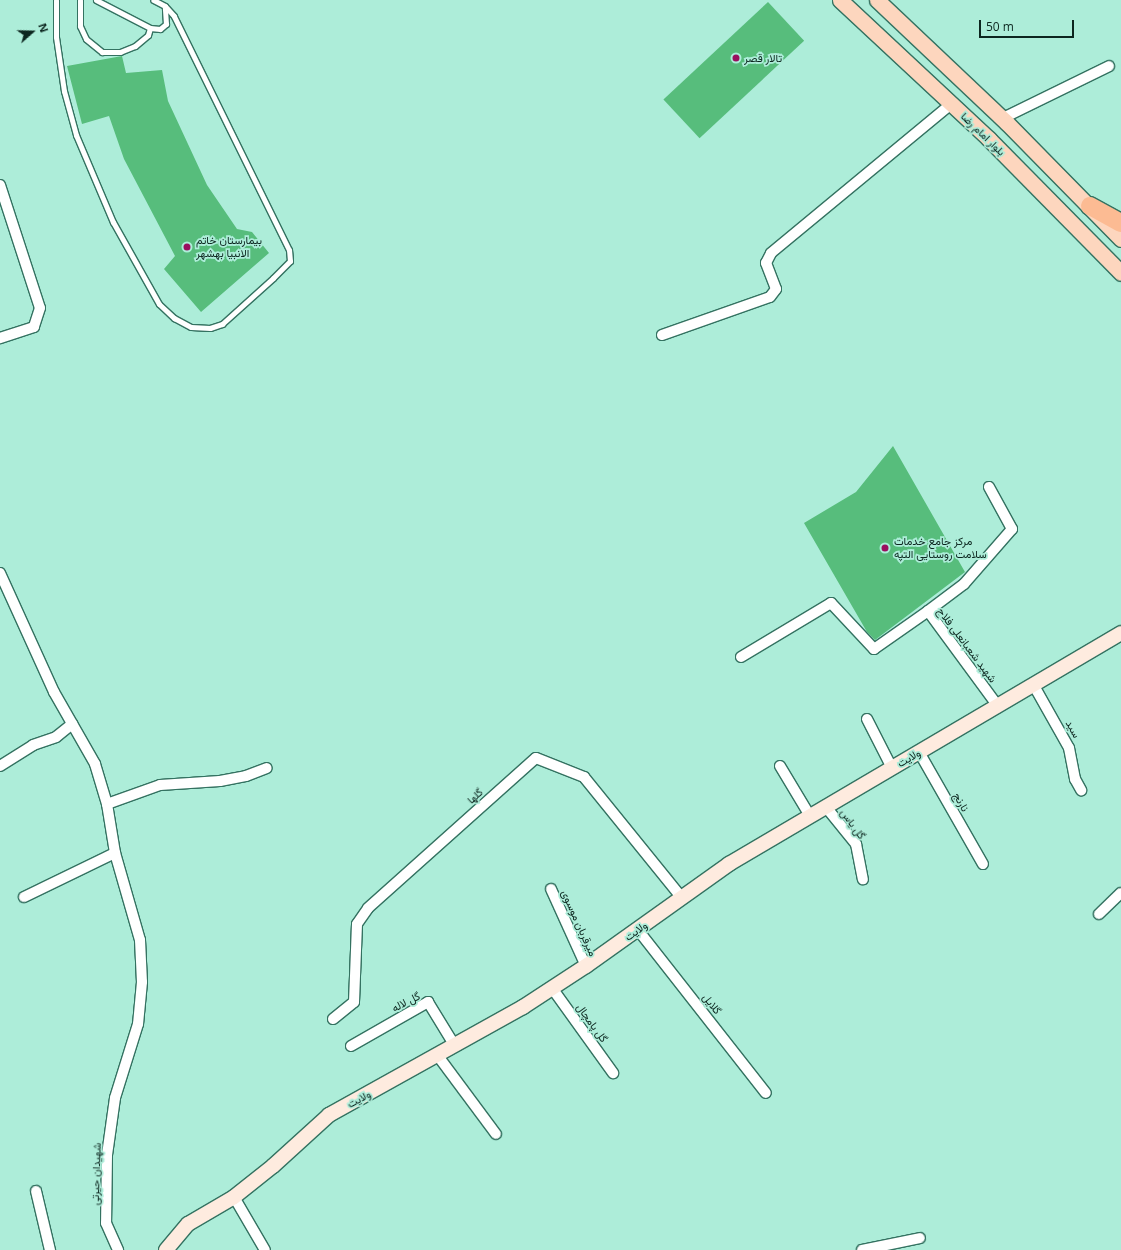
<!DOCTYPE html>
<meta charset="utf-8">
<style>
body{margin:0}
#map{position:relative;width:1121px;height:1250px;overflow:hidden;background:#adedd9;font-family:"Open Sans",Vazirmatn,sans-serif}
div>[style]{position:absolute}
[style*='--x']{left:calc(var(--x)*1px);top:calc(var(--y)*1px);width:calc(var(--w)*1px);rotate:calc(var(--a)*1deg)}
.building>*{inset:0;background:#57bd7c;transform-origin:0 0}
.roads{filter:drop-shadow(1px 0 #347261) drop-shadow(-1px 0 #347261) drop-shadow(0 1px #347261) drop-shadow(0 -1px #347261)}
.lane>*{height:5px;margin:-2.5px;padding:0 2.5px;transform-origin:2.5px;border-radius:2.5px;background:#fff}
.street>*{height:10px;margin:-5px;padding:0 5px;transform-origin:5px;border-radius:5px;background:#fff}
.secondary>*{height:14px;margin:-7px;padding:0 7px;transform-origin:7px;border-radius:7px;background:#feebdf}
.primary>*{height:15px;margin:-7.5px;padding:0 7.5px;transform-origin:7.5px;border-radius:7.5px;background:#fdd6be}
.highway>*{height:18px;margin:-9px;padding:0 9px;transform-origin:9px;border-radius:9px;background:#fcbb93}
.dots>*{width:11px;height:11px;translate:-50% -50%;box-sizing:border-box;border:2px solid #adedd9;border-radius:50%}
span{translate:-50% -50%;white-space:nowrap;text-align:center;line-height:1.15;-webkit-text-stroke:3.5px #adedd9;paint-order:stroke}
.poi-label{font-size:11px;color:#0c261f}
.left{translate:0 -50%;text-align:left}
.street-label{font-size:11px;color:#0c261f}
.north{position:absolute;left:12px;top:12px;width:40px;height:40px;-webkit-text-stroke:3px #adedd9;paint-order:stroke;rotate:70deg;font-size:11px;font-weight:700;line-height:16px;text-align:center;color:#0c261f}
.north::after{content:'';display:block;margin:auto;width:14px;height:18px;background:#0c261f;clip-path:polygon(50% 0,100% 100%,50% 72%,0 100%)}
.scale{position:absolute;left:979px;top:20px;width:95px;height:18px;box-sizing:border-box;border:2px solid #0c261f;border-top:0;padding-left:5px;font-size:12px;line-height:14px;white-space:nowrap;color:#0c261f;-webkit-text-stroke:3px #adedd9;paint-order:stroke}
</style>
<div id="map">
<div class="building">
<i style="left:768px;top:2px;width:53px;height:143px;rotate:47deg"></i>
<i style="clip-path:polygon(122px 56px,126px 73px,162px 70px,168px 101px,207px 185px,237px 229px,252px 232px,269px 253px,201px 312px,164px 269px,175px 256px,124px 159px,109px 116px,82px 124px,67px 66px)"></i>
<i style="clip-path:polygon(893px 446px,965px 572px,875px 640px,867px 632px,804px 523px,856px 492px)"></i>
</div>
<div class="roads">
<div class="lane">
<i style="--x:56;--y:0;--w:37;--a:90"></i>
<i style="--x:56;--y:37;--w:55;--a:81.6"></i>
<i style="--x:64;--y:91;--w:46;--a:74.7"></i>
<i style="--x:76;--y:135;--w:95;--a:67"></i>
<i style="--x:113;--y:222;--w:94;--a:60.7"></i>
<i style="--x:159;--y:304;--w:21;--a:43"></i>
<i style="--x:174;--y:318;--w:19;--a:28"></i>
<i style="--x:191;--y:327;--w:19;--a:3"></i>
<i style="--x:210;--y:328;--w:13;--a:-18"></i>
<i style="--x:222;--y:324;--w:69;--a:-42"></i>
<i style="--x:273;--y:278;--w:24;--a:-45"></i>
<i style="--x:290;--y:261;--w:11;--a:-95"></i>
<i style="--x:289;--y:250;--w:261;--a:-116.2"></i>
<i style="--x:174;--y:16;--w:13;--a:-132"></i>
<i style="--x:165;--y:6;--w:13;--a:-153"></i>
<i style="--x:80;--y:0;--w:26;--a:90"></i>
<i style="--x:80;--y:26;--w:14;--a:65"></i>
<i style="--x:86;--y:39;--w:21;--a:39"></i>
<i style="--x:102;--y:52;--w:18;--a:0"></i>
<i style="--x:120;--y:52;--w:16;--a:-22"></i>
<i style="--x:135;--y:46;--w:17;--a:-40"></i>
<i style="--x:148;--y:35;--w:7;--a:-74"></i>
<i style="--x:96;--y:0;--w:61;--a:27.4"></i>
<i style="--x:150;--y:28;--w:10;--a:6"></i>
<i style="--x:160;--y:29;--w:8;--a:-40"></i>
<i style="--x:166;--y:24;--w:16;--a:-94"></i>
</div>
<div class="street">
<i style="--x:1003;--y:118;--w:118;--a:-26.1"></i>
<i style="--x:0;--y:185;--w:129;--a:72"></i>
<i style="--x:40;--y:308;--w:20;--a:108"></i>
<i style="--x:34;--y:327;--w:36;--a:162"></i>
<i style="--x:662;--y:335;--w:114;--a:-19.4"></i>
<i style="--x:770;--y:297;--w:10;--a:-53"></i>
<i style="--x:776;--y:289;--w:28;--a:-111"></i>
<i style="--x:766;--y:263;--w:11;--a:-63"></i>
<i style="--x:771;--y:253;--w:234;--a:-39.6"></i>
<i style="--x:0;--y:573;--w:131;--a:65.6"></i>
<i style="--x:54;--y:692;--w:83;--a:60.3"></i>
<i style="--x:95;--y:764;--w:42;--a:73.3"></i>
<i style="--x:107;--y:804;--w:50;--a:80.7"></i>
<i style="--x:115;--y:853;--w:91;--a:74"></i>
<i style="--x:140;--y:940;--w:42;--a:87.3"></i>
<i style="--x:142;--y:982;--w:42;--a:95.4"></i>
<i style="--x:138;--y:1024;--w:77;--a:107.3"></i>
<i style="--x:115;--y:1098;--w:58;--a:98"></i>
<i style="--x:107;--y:1155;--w:68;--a:90.8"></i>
<i style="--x:106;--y:1223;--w:30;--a:66"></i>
<i style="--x:928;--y:611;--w:45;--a:-36.9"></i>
<i style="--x:964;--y:584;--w:73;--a:-48.9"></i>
<i style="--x:1012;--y:529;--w:48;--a:-118.7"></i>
<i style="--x:741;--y:657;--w:105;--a:-31"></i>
<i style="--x:831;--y:603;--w:63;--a:46.9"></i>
<i style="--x:874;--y:649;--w:66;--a:-35.1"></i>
<i style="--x:928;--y:611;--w:117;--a:53.7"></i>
<i style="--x:1033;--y:684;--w:73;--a:60.6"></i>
<i style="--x:1069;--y:748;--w:32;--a:79"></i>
<i style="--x:1075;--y:779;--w:13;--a:61"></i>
<i style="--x:867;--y:719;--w:55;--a:63"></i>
<i style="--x:919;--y:752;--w:129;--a:60.3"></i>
<i style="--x:0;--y:766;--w:39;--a:-32"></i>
<i style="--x:33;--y:745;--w:24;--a:-19"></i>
<i style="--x:56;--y:737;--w:21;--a:-39"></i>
<i style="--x:780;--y:766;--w:58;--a:59"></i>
<i style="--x:107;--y:804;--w:56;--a:-19.7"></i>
<i style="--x:160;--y:785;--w:60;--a:-3.8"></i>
<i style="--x:220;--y:781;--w:26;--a:-11"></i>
<i style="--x:246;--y:776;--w:22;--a:-21"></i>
<i style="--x:826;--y:807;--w:48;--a:51"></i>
<i style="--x:856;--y:844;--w:36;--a:79"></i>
<i style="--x:551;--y:889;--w:85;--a:65.6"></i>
<i style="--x:24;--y:897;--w:101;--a:-25.8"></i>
<i style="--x:1099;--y:914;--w:30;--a:-44"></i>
<i style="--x:638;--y:930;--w:207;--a:51.9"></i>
<i style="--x:552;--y:988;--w:105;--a:54.3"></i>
<i style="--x:333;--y:1019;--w:27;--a:-39"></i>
<i style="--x:354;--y:1002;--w:78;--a:-87.8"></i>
<i style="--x:357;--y:924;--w:19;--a:-55"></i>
<i style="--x:368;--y:908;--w:225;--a:-41.8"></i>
<i style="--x:536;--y:758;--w:52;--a:21.6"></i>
<i style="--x:584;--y:777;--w:156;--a:51"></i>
<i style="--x:351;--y:1046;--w:89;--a:-29.7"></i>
<i style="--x:428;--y:1002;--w:52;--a:58.5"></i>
<i style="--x:438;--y:1056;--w:97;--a:53.4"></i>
<i style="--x:36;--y:1191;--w:61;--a:76.7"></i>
<i style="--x:234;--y:1197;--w:61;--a:59.7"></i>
<i style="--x:862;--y:1250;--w:59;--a:-11.7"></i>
</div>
<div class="secondary">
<i style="--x:166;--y:1250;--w:34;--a:-50"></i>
<i style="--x:188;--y:1224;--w:53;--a:-30.4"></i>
<i style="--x:234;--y:1197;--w:50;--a:-38.5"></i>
<i style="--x:273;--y:1166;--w:76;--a:-42.3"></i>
<i style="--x:329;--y:1115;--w:222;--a:-29.1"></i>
<i style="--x:523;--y:1007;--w:75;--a:-33.1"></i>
<i style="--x:586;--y:966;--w:176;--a:-35.5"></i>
<i style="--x:729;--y:864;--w:455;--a:-30.5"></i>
</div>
<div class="primary">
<i style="--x:840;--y:0;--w:204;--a:43"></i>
<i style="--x:989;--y:139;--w:188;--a:45.4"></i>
<i style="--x:877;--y:0;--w:178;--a:43.4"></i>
<i style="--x:1006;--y:122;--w:164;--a:45.5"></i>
</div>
<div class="highway">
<i style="--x:1090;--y:206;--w:35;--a:29"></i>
</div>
</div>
<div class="dots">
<i style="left:736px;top:58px;background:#9a0e5f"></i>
<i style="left:187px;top:247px;background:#9a0e5f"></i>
<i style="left:885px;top:548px;background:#9a0e5f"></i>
</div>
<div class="poi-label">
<span class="left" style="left:744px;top:58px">تالار قصر</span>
<span class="left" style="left:196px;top:247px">بیمارستان خاتم<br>الانبیا بهشهر</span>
<span class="left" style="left:894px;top:548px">مرکز جامع خدمات<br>سلامت روستایی التپه</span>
</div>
<div class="street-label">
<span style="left:983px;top:134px;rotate:44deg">بلوار امام رضا</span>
<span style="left:967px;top:645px;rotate:53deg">شهید شعبانعلی فلاح</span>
<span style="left:1073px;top:729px;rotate:61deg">سید</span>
<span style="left:909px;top:758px;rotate:-30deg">ولایت</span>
<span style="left:475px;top:796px;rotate:-42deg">گلها</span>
<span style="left:961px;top:802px;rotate:60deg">نارنج</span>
<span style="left:853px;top:824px;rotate:54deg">گل یاس</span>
<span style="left:579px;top:923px;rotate:66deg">میرقربان موسوی</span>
<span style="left:636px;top:931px;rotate:-35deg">ولایت</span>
<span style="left:406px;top:1002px;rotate:-27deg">گل لاله</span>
<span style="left:712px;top:1004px;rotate:52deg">گلایل</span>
<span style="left:592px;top:1023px;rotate:54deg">گل پامچال</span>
<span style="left:359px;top:1099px;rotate:-28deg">ولایت</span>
<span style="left:96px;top:1174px;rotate:-88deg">شهیدان حیرتی</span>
</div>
<div class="north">N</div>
<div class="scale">50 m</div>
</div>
